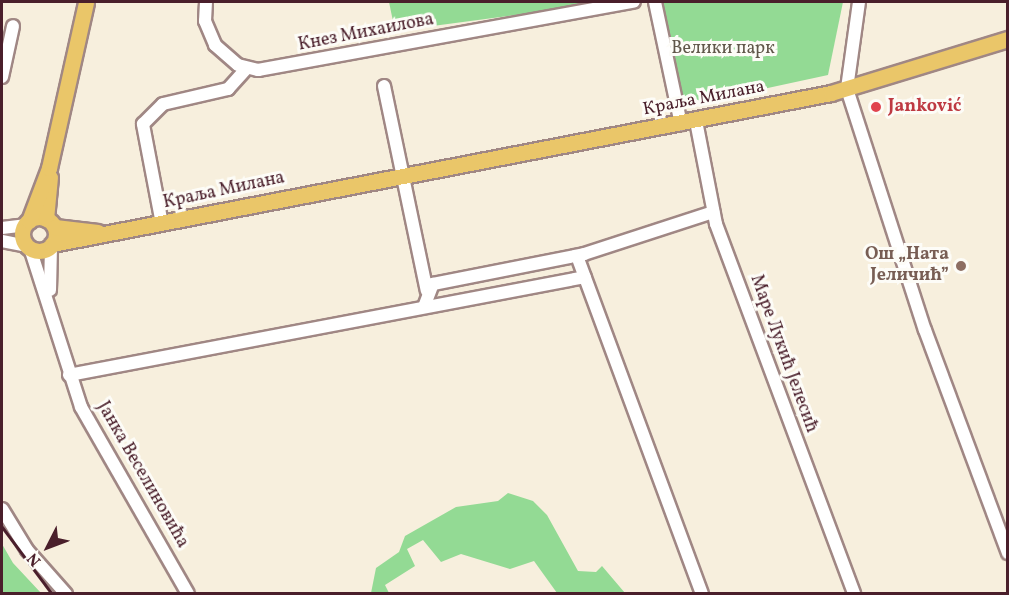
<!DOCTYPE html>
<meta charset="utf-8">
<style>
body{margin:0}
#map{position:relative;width:1009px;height:595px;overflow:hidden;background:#f7efdd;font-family:Vollkorn,serif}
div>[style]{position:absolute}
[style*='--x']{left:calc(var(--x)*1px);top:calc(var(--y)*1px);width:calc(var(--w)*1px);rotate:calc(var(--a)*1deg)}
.green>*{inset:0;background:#93da94}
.roads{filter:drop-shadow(2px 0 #a08784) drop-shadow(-2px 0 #a08784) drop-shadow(0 2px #a08784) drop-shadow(0 -2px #a08784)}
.minor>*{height:12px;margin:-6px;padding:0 6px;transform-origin:6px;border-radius:6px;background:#fff}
.major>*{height:15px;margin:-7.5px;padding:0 7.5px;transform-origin:7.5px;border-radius:7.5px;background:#eac669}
.major>.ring{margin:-7.5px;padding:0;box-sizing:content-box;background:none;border:15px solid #eac669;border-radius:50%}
.rail>*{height:3px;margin:-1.5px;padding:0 1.5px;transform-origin:1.5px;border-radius:1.5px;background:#4a1f2b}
.dots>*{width:16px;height:16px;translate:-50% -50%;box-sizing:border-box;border:3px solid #fdfcf7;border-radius:50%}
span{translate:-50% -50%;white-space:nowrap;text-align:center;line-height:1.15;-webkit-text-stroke:6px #fdfcf7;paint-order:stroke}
.street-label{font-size:18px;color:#4a1f2b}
.park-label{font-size:18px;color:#60574a}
.health-label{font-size:18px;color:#be3a42;font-weight:700}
.left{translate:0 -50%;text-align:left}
.education-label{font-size:18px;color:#785e54;font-weight:700}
.right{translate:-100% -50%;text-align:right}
.frame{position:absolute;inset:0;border:3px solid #4a1f2b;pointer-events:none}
.north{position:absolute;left:18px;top:517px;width:60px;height:60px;-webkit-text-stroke:4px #fdfcf7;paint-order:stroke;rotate:228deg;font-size:16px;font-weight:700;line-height:24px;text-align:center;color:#4a1f2b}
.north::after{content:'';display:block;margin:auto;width:21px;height:27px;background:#4a1f2b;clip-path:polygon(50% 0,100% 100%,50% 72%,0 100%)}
</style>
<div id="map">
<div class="green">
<i style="clip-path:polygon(389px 2px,613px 2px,395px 31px)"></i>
<i style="clip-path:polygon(663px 2px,843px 2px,828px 75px,685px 106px)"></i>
<i style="clip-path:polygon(508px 493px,533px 501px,547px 515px,578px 571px,596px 572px,602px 566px,625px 593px,557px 593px,534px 561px,510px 569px,461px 554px,441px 562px,423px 540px,407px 549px,415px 566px,385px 585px,389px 593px,371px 593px,376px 568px,399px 552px,405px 536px,456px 507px,498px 501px)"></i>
<i style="clip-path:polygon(2px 544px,13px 563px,41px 593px,2px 593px)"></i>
</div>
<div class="roads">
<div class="minor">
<i style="--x:206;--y:2;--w:19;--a:93"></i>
<i style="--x:205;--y:21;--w:26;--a:67"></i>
<i style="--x:215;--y:45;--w:30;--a:41"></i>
<i style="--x:238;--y:65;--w:21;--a:14"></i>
<i style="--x:258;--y:70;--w:382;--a:-10.3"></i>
<i style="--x:655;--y:2;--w:125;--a:78"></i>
<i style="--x:859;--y:2;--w:88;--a:97.9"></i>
<i style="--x:847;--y:89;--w:253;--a:72.1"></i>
<i style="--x:925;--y:330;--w:238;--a:69.6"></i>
<i style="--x:2;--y:77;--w:52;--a:-77.8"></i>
<i style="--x:384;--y:86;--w:209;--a:78.2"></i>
<i style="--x:696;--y:121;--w:105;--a:79"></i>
<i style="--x:716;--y:224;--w:395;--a:69.5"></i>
<i style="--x:162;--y:224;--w:102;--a:-100.8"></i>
<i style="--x:143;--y:124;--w:28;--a:-45"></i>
<i style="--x:163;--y:104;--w:67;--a:-13"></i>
<i style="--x:228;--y:89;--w:28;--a:-48"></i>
<i style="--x:2;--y:228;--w:23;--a:-7"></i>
<i style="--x:2;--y:241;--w:25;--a:11"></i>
<i style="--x:30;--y:248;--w:167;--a:72.2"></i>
<i style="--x:81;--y:407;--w:215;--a:60.2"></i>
<i style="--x:577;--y:256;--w:360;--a:69.7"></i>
<i style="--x:50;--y:290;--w:44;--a:-88.7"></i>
<i style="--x:424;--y:307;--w:25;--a:-69"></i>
<i style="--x:433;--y:284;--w:154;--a:-11.2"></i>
<i style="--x:584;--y:254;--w:136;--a:-18"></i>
<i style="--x:69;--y:375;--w:525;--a:-10.75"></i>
<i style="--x:2;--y:509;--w:48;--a:58.6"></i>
<i style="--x:27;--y:550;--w:59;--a:48.4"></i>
</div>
<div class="major">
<i class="ring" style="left:22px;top:217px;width:19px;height:19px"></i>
<i style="--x:46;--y:219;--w:42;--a:-84.6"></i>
<i style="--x:29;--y:221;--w:57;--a:-69.3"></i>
<i style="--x:49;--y:168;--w:170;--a:-77.4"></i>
<i style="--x:55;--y:227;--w:43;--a:6.6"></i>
<i style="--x:52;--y:244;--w:793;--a:-10.97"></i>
<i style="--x:831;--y:93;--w:185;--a:-17"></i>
</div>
</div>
<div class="rail">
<i style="--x:2;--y:527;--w:84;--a:53.3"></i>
</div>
<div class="dots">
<i style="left:876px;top:107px;background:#e0444e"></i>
<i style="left:961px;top:266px;background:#8d6e63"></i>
</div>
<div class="street-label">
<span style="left:366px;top:33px;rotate:-11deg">Кнез Михаилова</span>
<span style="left:704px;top:99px;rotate:-11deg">Краља Милана</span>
<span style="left:224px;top:191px;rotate:-12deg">Краља Милана</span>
<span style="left:783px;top:354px;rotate:70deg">Маре Лукић Јелесић</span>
<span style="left:142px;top:475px;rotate:60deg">Јанка Веселиновића</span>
</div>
<div class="park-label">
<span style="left:723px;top:49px">Велики парк</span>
</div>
<div class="health-label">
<span class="left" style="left:888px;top:107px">Janković</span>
</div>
<div class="education-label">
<span class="right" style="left:949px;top:266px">Ош „Ната<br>Јеличић”</span>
</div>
<div class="frame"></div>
<div class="north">N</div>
</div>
